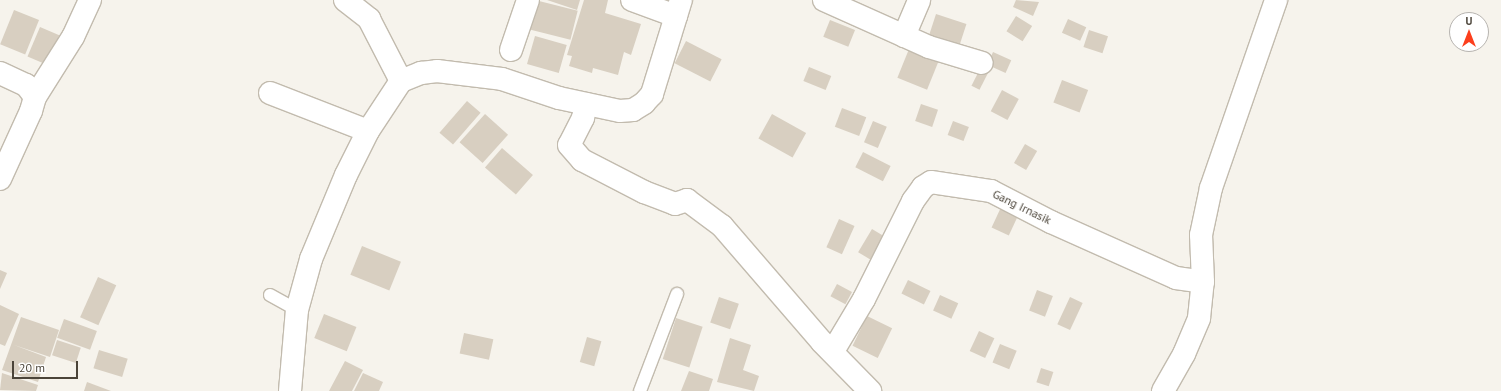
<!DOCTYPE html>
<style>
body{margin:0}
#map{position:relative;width:1501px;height:391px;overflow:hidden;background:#f6f3ec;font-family:"PT Sans",sans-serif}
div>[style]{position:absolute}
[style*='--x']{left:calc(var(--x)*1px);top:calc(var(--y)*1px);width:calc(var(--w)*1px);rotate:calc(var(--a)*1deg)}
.building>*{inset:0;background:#d8cfc1;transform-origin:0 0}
.roads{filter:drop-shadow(1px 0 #c2bbae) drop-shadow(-1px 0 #c2bbae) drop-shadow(0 1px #c2bbae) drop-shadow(0 -1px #c2bbae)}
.lane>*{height:12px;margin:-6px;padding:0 6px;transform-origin:6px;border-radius:6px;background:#fff}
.street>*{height:22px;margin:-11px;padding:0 11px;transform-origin:11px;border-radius:11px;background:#fff}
span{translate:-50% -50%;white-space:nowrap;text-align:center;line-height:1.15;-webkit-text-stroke:3px #fff;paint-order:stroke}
.street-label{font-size:12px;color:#4b4439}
.north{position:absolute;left:1449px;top:12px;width:40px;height:40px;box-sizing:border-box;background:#fff;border:1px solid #b7b4b0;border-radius:50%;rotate:0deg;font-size:11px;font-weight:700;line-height:16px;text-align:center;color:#4b4439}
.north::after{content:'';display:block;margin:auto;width:14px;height:18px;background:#fc3f1d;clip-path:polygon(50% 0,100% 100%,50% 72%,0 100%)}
.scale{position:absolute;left:12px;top:361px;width:66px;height:18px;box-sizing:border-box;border:2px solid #4b4439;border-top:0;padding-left:5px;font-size:12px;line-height:14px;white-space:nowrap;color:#4b4439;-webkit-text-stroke:3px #fff;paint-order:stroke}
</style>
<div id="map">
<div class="building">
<i style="left:535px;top:0;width:44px;height:30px;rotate:14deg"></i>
<i style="clip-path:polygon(547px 0,580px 0,577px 10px)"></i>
<i style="clip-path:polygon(584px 0,608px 0,605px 13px,641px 24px,631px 55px,624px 52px,618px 75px,593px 68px,592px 73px,569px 66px,572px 56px,567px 55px)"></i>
<i style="clip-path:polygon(1016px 0,1039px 2px,1033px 16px,1013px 7px)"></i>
<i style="left:14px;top:10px;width:27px;height:37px;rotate:22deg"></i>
<i style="left:936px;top:14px;width:32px;height:25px;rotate:18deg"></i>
<i style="left:1016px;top:16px;width:19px;height:18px;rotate:32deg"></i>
<i style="left:1068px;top:19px;width:20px;height:15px;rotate:24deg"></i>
<i style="left:830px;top:20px;width:27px;height:18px;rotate:22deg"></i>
<i style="left:40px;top:27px;width:21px;height:32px;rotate:23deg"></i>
<i style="left:1089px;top:30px;width:20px;height:18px;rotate:18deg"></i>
<i style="left:535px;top:36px;width:33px;height:29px;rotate:16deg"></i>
<i style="left:686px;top:41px;width:40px;height:25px;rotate:27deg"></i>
<i style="left:909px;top:49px;width:32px;height:31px;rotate:22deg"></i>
<i style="left:993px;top:52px;width:20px;height:14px;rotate:24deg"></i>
<i style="left:809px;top:67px;width:24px;height:15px;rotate:22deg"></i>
<i style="left:981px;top:67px;width:9px;height:21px;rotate:27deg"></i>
<i style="left:1062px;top:80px;width:28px;height:24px;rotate:21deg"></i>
<i style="left:1002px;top:90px;width:19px;height:24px;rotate:28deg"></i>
<i style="left:467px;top:101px;width:18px;height:42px;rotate:41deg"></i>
<i style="left:921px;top:104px;width:18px;height:18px;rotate:19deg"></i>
<i style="left:842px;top:108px;width:26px;height:20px;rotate:21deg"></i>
<i style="left:485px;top:114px;width:31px;height:38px;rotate:42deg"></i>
<i style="left:772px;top:114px;width:39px;height:28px;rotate:29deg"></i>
<i style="left:873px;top:121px;width:15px;height:23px;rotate:23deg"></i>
<i style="left:953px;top:121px;width:17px;height:15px;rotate:21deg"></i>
<i style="left:1025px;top:144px;width:14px;height:22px;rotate:30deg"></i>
<i style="left:502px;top:148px;width:41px;height:26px;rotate:41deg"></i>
<i style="left:863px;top:152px;width:31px;height:17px;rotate:27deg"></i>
<i style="left:1003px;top:203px;width:19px;height:27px;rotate:25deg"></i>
<i style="left:839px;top:219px;width:17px;height:31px;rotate:24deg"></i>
<i style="left:872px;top:229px;width:17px;height:27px;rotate:31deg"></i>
<i style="left:362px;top:246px;width:42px;height:31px;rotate:22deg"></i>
<i style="clip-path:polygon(0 270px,7px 273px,0 289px)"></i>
<i style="left:98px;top:277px;width:20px;height:44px;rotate:24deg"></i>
<i style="left:908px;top:280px;width:25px;height:15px;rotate:26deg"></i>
<i style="left:837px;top:284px;width:17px;height:14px;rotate:28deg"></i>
<i style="left:1037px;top:290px;width:17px;height:22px;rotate:21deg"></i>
<i style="left:940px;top:295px;width:20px;height:17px;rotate:24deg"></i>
<i style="left:719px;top:297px;width:21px;height:27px;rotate:19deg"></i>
<i style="left:1070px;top:297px;width:14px;height:30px;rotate:25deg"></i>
<i style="clip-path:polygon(0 305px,19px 314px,5px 346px,0 344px)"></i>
<i style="left:324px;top:314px;width:35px;height:26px;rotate:22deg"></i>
<i style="left:867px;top:316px;width:28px;height:33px;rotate:26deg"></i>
<i style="clip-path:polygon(21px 317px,59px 330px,50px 357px,14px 345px,46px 357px,38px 382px,2px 370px)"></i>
<i style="left:676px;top:318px;width:28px;height:43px;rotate:18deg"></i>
<i style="left:64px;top:319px;width:35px;height:20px;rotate:20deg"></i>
<i style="left:979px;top:331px;width:17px;height:22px;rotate:25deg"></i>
<i style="left:464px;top:333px;width:30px;height:21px;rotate:12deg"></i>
<i style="left:587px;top:337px;width:15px;height:26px;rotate:16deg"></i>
<i style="clip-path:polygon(730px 338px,751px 345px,743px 370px,759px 376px,754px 391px,717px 382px)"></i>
<i style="left:57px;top:340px;width:25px;height:16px;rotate:18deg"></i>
<i style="left:1000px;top:344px;width:18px;height:20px;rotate:22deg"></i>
<i style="left:99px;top:350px;width:30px;height:19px;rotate:17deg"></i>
<i style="clip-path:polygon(345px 361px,363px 370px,352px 391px,329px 391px)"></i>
<i style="left:1041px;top:368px;width:13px;height:15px;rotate:18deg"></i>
<i style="clip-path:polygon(689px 371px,713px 379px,709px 391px,681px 391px)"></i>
<i style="clip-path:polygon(2px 373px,38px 385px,36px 391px,0 390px)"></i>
<i style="clip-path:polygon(363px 373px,383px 382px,379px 391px,354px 391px)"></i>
<i style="clip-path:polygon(87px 382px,111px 391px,84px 391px)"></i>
</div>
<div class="roads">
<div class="lane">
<i style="--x:270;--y:295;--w:31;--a:29"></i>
<i style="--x:640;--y:391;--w:104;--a:-69.1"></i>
</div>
<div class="street">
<i style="--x:345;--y:0;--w:31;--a:38"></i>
<i style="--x:369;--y:19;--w:70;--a:62.7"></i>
<i style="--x:632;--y:0;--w:47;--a:20"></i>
<i style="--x:824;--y:0;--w:115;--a:24.1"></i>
<i style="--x:929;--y:47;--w:55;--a:16.8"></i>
<i style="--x:904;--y:36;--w:39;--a:-67"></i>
<i style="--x:511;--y:50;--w:53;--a:-71.2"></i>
<i style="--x:0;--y:73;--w:29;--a:25"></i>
<i style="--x:26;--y:85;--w:15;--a:53"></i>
<i style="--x:270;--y:93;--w:105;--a:21.2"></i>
<i style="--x:586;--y:104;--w:14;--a:102"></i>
<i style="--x:583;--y:118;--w:30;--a:117"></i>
<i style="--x:569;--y:145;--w:20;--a:49"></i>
<i style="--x:582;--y:160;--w:70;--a:27.3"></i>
<i style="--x:644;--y:192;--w:33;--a:21"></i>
<i style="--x:675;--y:204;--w:13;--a:-18"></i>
<i style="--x:687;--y:200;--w:44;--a:36.6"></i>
<i style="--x:722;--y:226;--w:153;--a:49.2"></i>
<i style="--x:822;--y:342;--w:69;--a:45.6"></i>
<i style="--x:0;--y:179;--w:75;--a:-65.5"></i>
<i style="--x:31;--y:111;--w:15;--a:-74"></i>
<i style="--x:35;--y:97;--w:71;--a:-57.7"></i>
<i style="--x:73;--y:37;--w:41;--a:-65.3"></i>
<i style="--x:833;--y:351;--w:61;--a:-59.2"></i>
<i style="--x:864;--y:299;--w:110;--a:-63.4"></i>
<i style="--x:913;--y:201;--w:17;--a:-54"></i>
<i style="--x:923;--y:187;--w:9;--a:-32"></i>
<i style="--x:931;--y:182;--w:61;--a:8.5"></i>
<i style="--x:991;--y:191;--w:68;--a:27.3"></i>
<i style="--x:1051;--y:222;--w:137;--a:24.1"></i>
<i style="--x:1176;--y:278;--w:27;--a:8"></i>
<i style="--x:290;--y:391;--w:81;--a:-85.1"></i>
<i style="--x:297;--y:310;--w:53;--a:-74.6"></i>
<i style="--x:311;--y:259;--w:91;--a:-67.4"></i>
<i style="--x:346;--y:175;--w:49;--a:-63.4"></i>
<i style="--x:368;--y:131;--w:60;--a:-56.6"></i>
<i style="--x:401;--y:81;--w:22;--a:-22"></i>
<i style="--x:421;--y:73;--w:16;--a:-7"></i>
<i style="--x:437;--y:71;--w:65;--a:7"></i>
<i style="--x:502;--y:79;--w:60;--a:18.4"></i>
<i style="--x:559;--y:98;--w:62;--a:12"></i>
<i style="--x:620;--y:111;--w:13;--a:-4"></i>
<i style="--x:633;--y:110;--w:13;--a:-32"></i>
<i style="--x:644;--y:103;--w:12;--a:-48"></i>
<i style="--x:652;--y:94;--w:98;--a:-72.9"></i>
<i style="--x:1163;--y:391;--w:43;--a:-60.4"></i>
<i style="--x:1184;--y:354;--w:39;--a:-67"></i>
<i style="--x:1199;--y:318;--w:36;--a:-84"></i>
<i style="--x:1203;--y:282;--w:47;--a:-92.4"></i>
<i style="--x:1201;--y:235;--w:48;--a:-78"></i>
<i style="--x:1211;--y:188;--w:199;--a:-70.9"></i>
</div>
</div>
<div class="street-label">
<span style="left:1022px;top:207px;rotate:26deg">Gang Irnasik</span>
</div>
<div class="north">U</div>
<div class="scale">20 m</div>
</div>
